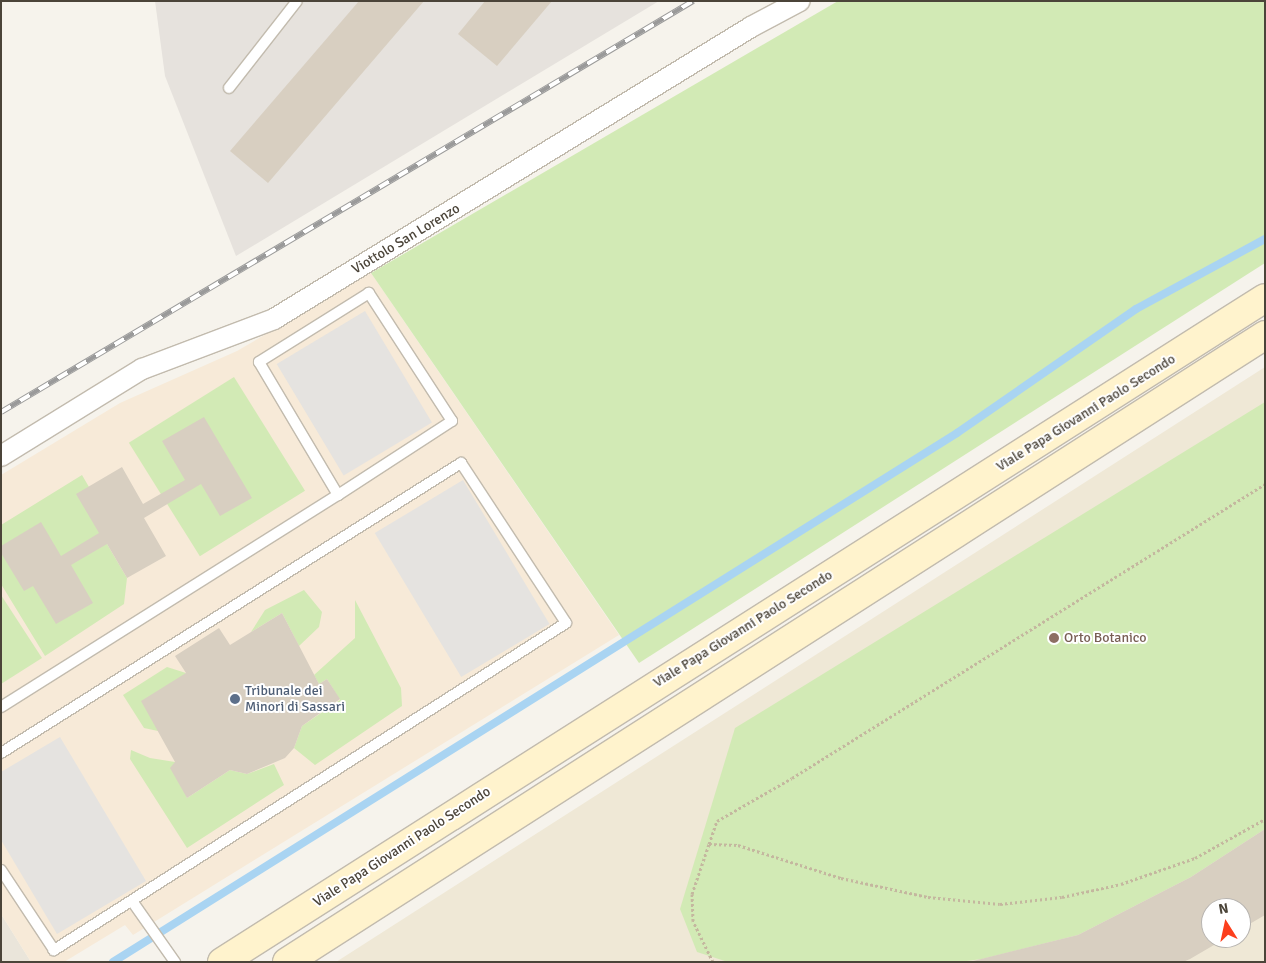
<!DOCTYPE html>
<style>
body{margin:0}
#map{position:relative;width:1266px;height:963px;overflow:hidden;background:#f6f3ec;font-family:Signika,sans-serif}
div>[style]{position:absolute}
[style*='--x']{left:calc(var(--x)*1px);top:calc(var(--y)*1px);width:calc(var(--w)*1px);rotate:calc(var(--a)*1deg)}
.residential>*{inset:0;background:#eae5da}
.commercial>*{inset:0;background:#f7ead8}
.industrial>*{inset:0;background:#e6e2dd}
.education>*{inset:0;background:#efe8d6}
.green>*{inset:0;background:#d2eab5;transform-origin:0 0}
.parking>*{inset:0;background:#e5e3e0;transform-origin:0 0}
.stream>*{height:8px;margin:-4px;padding:0 4px;transform-origin:4px;border-radius:4px;background:#a9d4f2}
.building>*{inset:0;background:#d8cfc1}
.path>*{height:3px;margin-top:-1.5px;transform-origin:0;background:repeating-linear-gradient(90deg,#c4b79f 0 2.5px,transparent 0 5px)}
.roads{filter:drop-shadow(1px 0 #c2bbae) drop-shadow(-1px 0 #c2bbae) drop-shadow(0 1px #c2bbae) drop-shadow(0 -1px #c2bbae)}
.lane>*{height:10px;margin:-5px;padding:0 5px;transform-origin:5px;border-radius:5px;background:#fff}
.street>*{height:20px;margin:-10px;padding:0 10px;transform-origin:10px;border-radius:10px;background:#fff}
.secondary>*{height:28px;margin:-14px;padding:0 14px;transform-origin:14px;border-radius:14px;background:#fff3cd}
.rail>*{height:5.5px;margin-top:-2.75px;transform-origin:0;background:repeating-linear-gradient(90deg,#fff 0 11px,#9a9a9a 0 22px);box-sizing:border-box;border-block:1px solid #9a9a9a}
.dots>*{width:14px;height:14px;translate:-50% -50%;box-sizing:border-box;border:2px solid #fff;border-radius:50%}
span{translate:-50% -50%;white-space:nowrap;text-align:center;line-height:1.15;-webkit-text-stroke:4px #fff;paint-order:stroke}
.street-label{font-size:14px;color:#4b4439}
.education-label{font-size:14px;color:#785e54}
.left{translate:0 -50%;text-align:left}
.service-label{font-size:14px;color:#4e5e75}
.frame{position:absolute;inset:0;border:2px solid #4b4439;pointer-events:none}
.north{position:absolute;left:1201px;top:898px;width:50px;height:50px;box-sizing:border-box;background:#fff;border:1px solid #b7b4b0;border-radius:50%;rotate:350deg;font-size:14px;font-weight:700;line-height:20px;text-align:center;color:#4b4439}
.north::after{content:'';display:block;margin:auto;width:18px;height:22px;background:#fc3f1d;clip-path:polygon(50% 0,100% 100%,50% 72%,0 100%)}
</style>
<div id="map">
<div class="residential">
<i style="clip-path:polygon(1px 914px,31px 962px,1px 962px)"></i>
</div>
<div class="commercial">
<i style="clip-path:polygon(371px 273px,619px 635px,133px 935px,125px 925px,64px 962px,31px 962px,1px 914px,1px 475px,120px 403px,237px 351px)"></i>
</div>
<div class="industrial">
<i style="clip-path:polygon(155px 1px,659px 1px,236px 256px,165px 76px)"></i>
</div>
<div class="education">
<i style="clip-path:polygon(evenodd,1265px 367px,1265px 962px,336px 962px,1265px 367px,1211px 908px,1241px 908px,1241px 938px,1211px 938px,1211px 908px)"></i>
</div>
<div class="green">
<i style="clip-path:polygon(838px 1px,1265px 1px,1265px 263px,639px 663px,371px 273px)"></i>
<i style="left:234px;top:377px;width:134px;height:124px;rotate:58deg"></i>
<i style="clip-path:polygon(1265px 402px,1265px 829px,1191px 877px,1078px 935px,982px 959px,959px 962px,728px 962px,697px 952px,680px 909px,735px 728px)"></i>
<i style="clip-path:polygon(82px 475px,89px 487px,107px 544px,127px 578px,124px 604px,45px 656px,1px 584px,1px 525px)"></i>
<i style="clip-path:polygon(304px 590px,322px 612px,319px 627px,299px 646px,282px 613px,251px 632px,265px 610px)"></i>
<i style="clip-path:polygon(1px 595px,42px 658px,1px 684px)"></i>
<i style="clip-path:polygon(355px 600px,401px 688px,402px 706px,315px 765px,294px 748px,302px 726px,340px 700px,327px 679px,319px 684px,314px 675px,355px 638px)"></i>
<i style="clip-path:polygon(167px 667px,186px 673px,158px 731px,144px 728px,123px 695px)"></i>
<i style="clip-path:polygon(131px 750px,150px 758px,175px 762px,187px 798px,230px 770px,247px 774px,274px 764px,284px 785px,187px 848px,130px 759px)"></i>
</div>
<div class="parking">
<i style="left:365px;top:311px;width:130px;height:103px;rotate:59deg"></i>
<i style="left:463px;top:480px;width:168px;height:103px;rotate:59deg"></i>
<i style="clip-path:polygon(60px 737px,146px 881px,57px 934px,1px 840px,1px 772px)"></i>
</div>
<div class="stream">
<i style="--x:113;--y:962;--w:996;--a:-32.08"></i>
<i style="--x:957;--y:433;--w:218;--a:-34.7"></i>
<i style="--x:1136;--y:309;--w:147;--a:-28.5"></i>
</div>
<div class="building">
<i style="clip-path:polygon(359px 1px,424px 1px,268px 183px,230px 151px)"></i>
<i style="clip-path:polygon(485px 1px,552px 1px,497px 66px,458px 34px)"></i>
<i style="clip-path:polygon(204px 417px,252px 498px,220px 516px,201px 484px,144px 518px,166px 556px,127px 578px,107px 544px,71px 565px,93px 603px,56px 624px,33px 586px,24px 591px,1px 553px,1px 546px,41px 522px,61px 556px,99px 533px,76px 494px,122px 467px,143px 504px,185px 480px,162px 441px)"></i>
<i style="clip-path:polygon(282px 613px,319px 684px,327px 679px,340px 699px,302px 726px,294px 748px,285px 758px,247px 774px,230px 770px,187px 798px,170px 768px,175px 762px,141px 701px,186px 673px,175px 656px,219px 628px,230px 645px)"></i>
<i style="clip-path:polygon(1265px 829px,1265px 915px,1241px 929px,1241px 908px,1211px 908px,1211px 938px,1226px 938px,1190px 959px,1183px 962px,969px 962px,1078px 935px,1191px 877px)"></i>
</div>
<div class="path">
<i style="--x:709;--y:844;--w:24;--a:-71"></i>
<i style="--x:717;--y:821;--w:86;--a:-29.8"></i>
<i style="--x:792;--y:778;--w:557;--a:-31.86"></i>
<i style="--x:713;--y:962;--w:46;--a:-116"></i>
<i style="--x:693;--y:921;--w:27;--a:-92"></i>
<i style="--x:692;--y:894;--w:53;--a:-71.2"></i>
<i style="--x:709;--y:844;--w:29;--a:2"></i>
<i style="--x:738;--y:845;--w:108;--a:17.8"></i>
<i style="--x:841;--y:878;--w:89;--a:12.3"></i>
<i style="--x:928;--y:897;--w:72;--a:5.6"></i>
<i style="--x:1000;--y:904;--w:62;--a:-6.4"></i>
<i style="--x:1062;--y:897;--w:60;--a:-12.4"></i>
<i style="--x:1121;--y:884;--w:78;--a:-19.4"></i>
<i style="--x:1195;--y:858;--w:80;--a:-29.1"></i>
</div>
<div class="roads">
<div class="lane">
<i style="--x:229;--y:88;--w:110;--a:-52"></i>
<i style="--x:1;--y:707;--w:398;--a:-32.2"></i>
<i style="--x:338;--y:495;--w:136;--a:-33"></i>
<i style="--x:452;--y:421;--w:153;--a:-123"></i>
<i style="--x:369;--y:293;--w:130;--a:147.9"></i>
<i style="--x:259;--y:362;--w:155;--a:59.3"></i>
<i style="--x:1;--y:753;--w:544;--a:-32.23"></i>
<i style="--x:461;--y:463;--w:191;--a:56.7"></i>
<i style="--x:566;--y:623;--w:608;--a:147.43"></i>
<i style="--x:54;--y:950;--w:96;--a:-123.5"></i>
<i style="--x:132;--y:901;--w:75;--a:54.8"></i>
</div>
<div class="street">
<i style="--x:1;--y:456;--w:166;--a:-31.7"></i>
<i style="--x:142;--y:369;--w:141;--a:-20.7"></i>
<i style="--x:274;--y:319;--w:559;--a:-31.47"></i>
<i style="--x:751;--y:27;--w:55;--a:-28"></i>
</div>
<div class="secondary">
<i style="--x:222;--y:962;--w:1236;--a:-32.48"></i>
<i style="--x:287;--y:962;--w:1162;--a:-32.66"></i>
</div>
</div>
<div class="rail">
<i style="--x:1;--y:412;--w:805;--a:-30.71"></i>
</div>
<div class="dots">
<i style="left:1054px;top:638px;background:#8d6e63"></i>
<i style="left:235px;top:699px;background:#5c6f8a"></i>
</div>
<div class="street-label">
<span style="left:406px;top:239px;rotate:-31deg">Viottolo San Lorenzo</span>
<span style="left:1086px;top:413px;rotate:-32deg">Viale Papa Giovanni Paolo Secondo</span>
<span style="left:743px;top:629px;rotate:-32deg">Viale Papa Giovanni Paolo Secondo</span>
<span style="left:402px;top:847px;rotate:-33deg">Viale Papa Giovanni Paolo Secondo</span>
</div>
<div class="education-label">
<span class="left" style="left:1064px;top:638px">Orto Botanico</span>
</div>
<div class="service-label">
<span class="left" style="left:245px;top:699px">Tribunale dei<br>Minori di Sassari</span>
</div>
<div class="frame"></div>
<div class="north">N</div>
</div>
